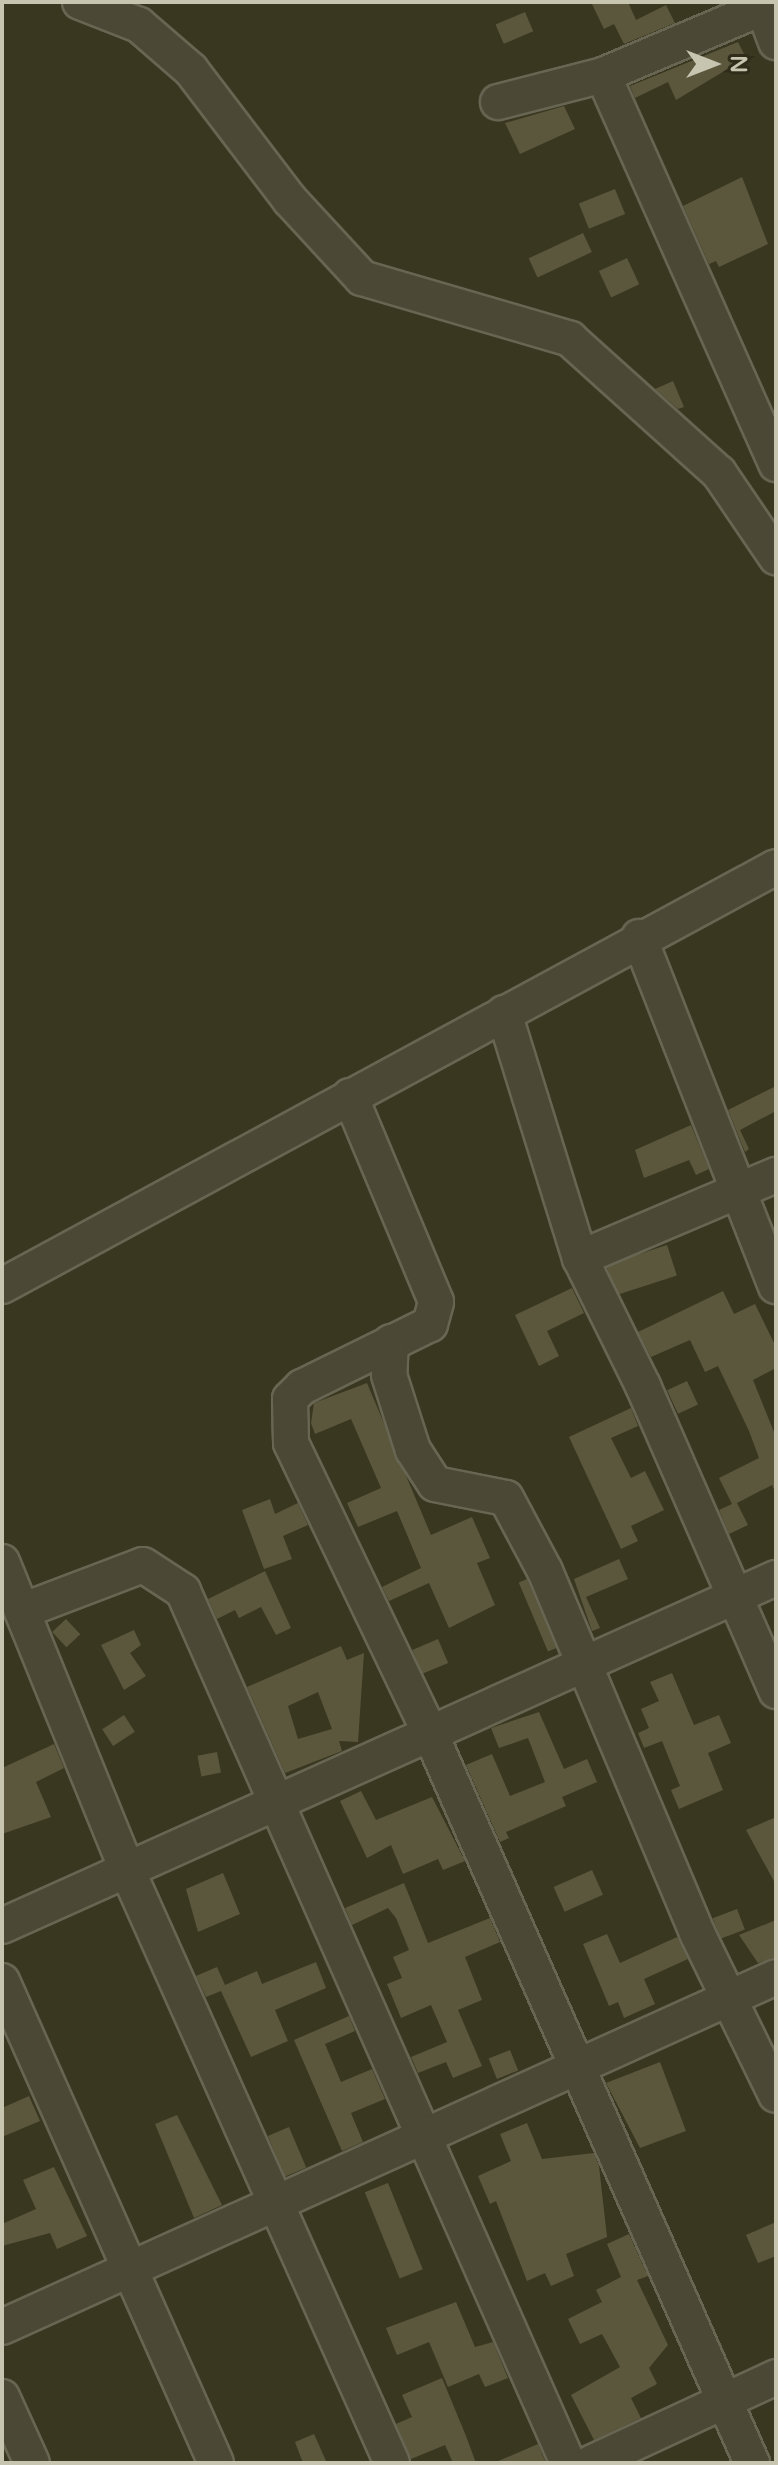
<!DOCTYPE html>
<style>
body{margin:0}
#map{position:relative;width:778px;height:2465px;overflow:hidden;background:#3a3721;font-family:"Varela Round",sans-serif}
div>[style]{position:absolute}
[style*='--x']{left:calc(var(--x)*1px);top:calc(var(--y)*1px);width:calc(var(--w)*1px);rotate:calc(var(--a)*1deg)}
.building>*{inset:0;background:#5a573d;transform-origin:0 0}
.roads{filter:drop-shadow(2px 0 #686653) drop-shadow(-2px 0 #686653) drop-shadow(0 2px #686653) drop-shadow(0 -2px #686653)}
.minor>*{height:34px;margin:-17px;padding:0 17px;transform-origin:17px;border-radius:17px;background:#4b4835}
span{translate:-50% -50%;white-space:nowrap;text-align:center;line-height:1.15;-webkit-text-stroke:7px #2f2c1a;paint-order:stroke}
.frame{position:absolute;inset:0;border:4px solid #c7c4b0;pointer-events:none}
.north{position:absolute;left:674px;top:24px;width:80px;height:80px;-webkit-text-stroke:6px #2f2c1a;paint-order:stroke;rotate:90deg;font-size:22px;font-weight:700;line-height:32px;text-align:center;color:#c7c4b0}
.north::after{content:'';display:block;margin:auto;width:28px;height:36px;background:#c7c4b0;clip-path:polygon(50% 0,100% 100%,50% 72%,0 100%)}
</style>
<div id="map">
<div class="building">
<i style="clip-path:polygon(591px 2px,628px 2px,636px 20px,666px 5px,675px 23px,624px 44px,614px 24px,604px 29px)"></i>
<i style="left:525px;top:12px;width:21px;height:32px;rotate:67deg"></i>
<i style="clip-path:polygon(738px 42px,746px 58px,676px 100px,668px 82px,635px 98px,630px 86px)"></i>
<i style="clip-path:polygon(564px 106px,575px 129px,520px 154px,505px 123px)"></i>
<i style="clip-path:polygon(742px 177px,768px 244px,719px 267px,716px 261px,709px 264px,683px 206px)"></i>
<i style="left:615px;top:189px;width:27px;height:39px;rotate:68deg"></i>
<i style="left:583px;top:233px;width:21px;height:60px;rotate:65deg"></i>
<i style="left:627px;top:258px;width:29px;height:31px;rotate:65deg"></i>
<i style="clip-path:polygon(673px 381px,684px 407px,678px 409px,655px 389px)"></i>
<i style="clip-path:polygon(776px 1086px,776px 1111px,740px 1130px,749px 1149px,745px 1152px,728px 1110px)"></i>
<i style="clip-path:polygon(691px 1125px,709px 1169px,696px 1175px,689px 1160px,644px 1178px,635px 1150px)"></i>
<i style="left:667px;top:1245px;width:32px;height:64px;rotate:72deg"></i>
<i style="clip-path:polygon(572px 1288px,584px 1313px,547px 1331px,559px 1356px,539px 1366px,515px 1315px)"></i>
<i style="clip-path:polygon(723px 1291px,734px 1314px,755px 1304px,776px 1347px,776px 1368px,753px 1380px,776px 1437px,776px 1494px,772px 1485px,737px 1503px,748px 1525px,729px 1534px,719px 1510px,732px 1504px,719px 1478px,759px 1458px,749px 1431px,718px 1366px,705px 1372px,690px 1340px,651px 1357px,638px 1332px)"></i>
<i style="left:687px;top:1381px;width:26px;height:22px;rotate:65deg"></i>
<i style="clip-path:polygon(367px 1383px,431px 1535px,472px 1517px,490px 1558px,477px 1563px,495px 1605px,449px 1628px,429px 1583px,389px 1601px,382px 1587px,421px 1568px,397px 1511px,358px 1527px,347px 1503px,381px 1488px,351px 1419px,315px 1434px,311px 1423px,314px 1403px)"></i>
<i style="clip-path:polygon(631px 1408px,638px 1426px,611px 1438px,631px 1478px,645px 1471px,664px 1510px,631px 1526px,638px 1541px,621px 1549px,569px 1437px)"></i>
<i style="clip-path:polygon(270px 1499px,275px 1514px,298px 1503px,308px 1525px,283px 1536px,292px 1559px,264px 1569px,242px 1510px)"></i>
<i style="clip-path:polygon(619px 1559px,628px 1579px,586px 1597px,600px 1628px,592px 1631px,574px 1579px)"></i>
<i style="clip-path:polygon(265px 1571px,291px 1628px,276px 1635px,261px 1607px,239px 1618px,235px 1610px,217px 1619px,208px 1599px)"></i>
<i style="left:527px;top:1579px;width:75px;height:9px;rotate:67deg"></i>
<i style="left:66px;top:1619px;width:21px;height:19px;rotate:47deg"></i>
<i style="clip-path:polygon(134px 1630px,141px 1645px,130px 1653px,146px 1676px,124px 1690px,101px 1645px)"></i>
<i style="left:438px;top:1639px;width:26px;height:28px;rotate:67deg"></i>
<i style="clip-path:polygon(evenodd,341px 1646px,347px 1660px,364px 1653px,358px 1742px,339px 1741px,342px 1751px,285px 1773px,247px 1687px,341px 1646px,318px 1692px,332px 1729px,298px 1739px,288px 1706px,318px 1692px)"></i>
<i style="clip-path:polygon(672px 1673px,694px 1725px,719px 1715px,731px 1743px,708px 1753px,723px 1790px,679px 1809px,671px 1790px,680px 1786px,662px 1741px,644px 1748px,638px 1733px,649px 1728px,641px 1709px,659px 1701px,650px 1682px)"></i>
<i style="clip-path:polygon(539px 1712px,564px 1769px,587px 1759px,597px 1782px,562px 1797px,566px 1806px,506px 1832px,509px 1838px,500px 1842px,466px 1765px,492px 1754px,510px 1796px,545px 1782px,528px 1738px,499px 1748px,491px 1728px)"></i>
<i style="left:124px;top:1715px;width:20px;height:26px;rotate:57deg"></i>
<i style="clip-path:polygon(54px 1744px,64px 1768px,36px 1782px,51px 1817px,2px 1834px,2px 1768px)"></i>
<i style="left:217px;top:1752px;width:21px;height:20px;rotate:79deg"></i>
<i style="clip-path:polygon(361px 1791px,376px 1820px,432px 1797px,465px 1861px,443px 1870px,438px 1859px,403px 1874px,391px 1845px,367px 1858px,340px 1801px)"></i>
<i style="clip-path:polygon(776px 1817px,776px 1885px,746px 1830px)"></i>
<i style="left:592px;top:1870px;width:27px;height:42px;rotate:66deg"></i>
<i style="clip-path:polygon(223px 1873px,240px 1914px,198px 1932px,186px 1889px)"></i>
<i style="clip-path:polygon(404px 1883px,428px 1943px,490px 1918px,500px 1942px,465px 1957px,482px 2000px,458px 2010px,482px 2066px,453px 2078px,446px 2062px,418px 2073px,411px 2057px,447px 2042px,431px 2005px,401px 2018px,387px 1984px,402px 1978px,393px 1957px,409px 1950px,396px 1918px,388px 1908px,352px 1925px,345px 1908px)"></i>
<i style="left:737px;top:1909px;width:22px;height:26px;rotate:69deg"></i>
<i style="clip-path:polygon(776px 1920px,776px 1957px,758px 1963px,739px 1935px)"></i>
<i style="clip-path:polygon(607px 1934px,620px 1963px,677px 1937px,688px 1959px,644px 1979px,655px 2004px,624px 2018px,618px 2002px,609px 2006px,583px 1944px)"></i>
<i style="clip-path:polygon(316px 1962px,326px 1988px,275px 2010px,288px 2041px,251px 2057px,221px 1991px,206px 1997px,196px 1976px,217px 1967px,225px 1985px,257px 1971px,262px 1984px)"></i>
<i style="clip-path:polygon(349px 2016px,355px 2031px,325px 2044px,341px 2082px,372px 2069px,385px 2099px,351px 2113px,363px 2142px,342px 2151px,294px 2040px)"></i>
<i style="left:510px;top:2050px;width:22px;height:23px;rotate:68deg"></i>
<i style="clip-path:polygon(660px 2062px,686px 2131px,640px 2148px,606px 2083px)"></i>
<i style="clip-path:polygon(29px 2096px,40px 2121px,2px 2137px,2px 2108px)"></i>
<i style="clip-path:polygon(177px 2115px,222px 2205px,194px 2218px,155px 2124px)"></i>
<i style="clip-path:polygon(527px 2123px,542px 2159px,594px 2153px,599px 2166px,607px 2237px,566px 2254px,574px 2276px,551px 2286px,545px 2273px,527px 2281px,496px 2201px,490px 2204px,478px 2176px,511px 2161px,500px 2134px)"></i>
<i style="left:289px;top:2127px;width:44px;height:23px;rotate:67deg"></i>
<i style="clip-path:polygon(54px 2167px,87px 2236px,57px 2249px,50px 2233px,2px 2246px,2px 2224px,36px 2209px,23px 2180px)"></i>
<i style="left:388px;top:2183px;width:93px;height:25px;rotate:68deg"></i>
<i style="clip-path:polygon(776px 2222px,776px 2256px,758px 2263px,746px 2235px)"></i>
<i style="clip-path:polygon(629px 2234px,648px 2276px,637px 2280px,668px 2345px,649px 2368px,657px 2384px,631px 2398px,641px 2418px,594px 2440px,571px 2395px,620px 2367px,602px 2334px,580px 2344px,568px 2319px,602px 2302px,596px 2290px,621px 2277px,607px 2244px)"></i>
<i style="clip-path:polygon(456px 2302px,475px 2347px,493px 2342px,508px 2378px,485px 2387px,479px 2374px,448px 2387px,429px 2342px,397px 2355px,386px 2328px)"></i>
<i style="clip-path:polygon(442px 2378px,466px 2436px,476px 2463px,453px 2463px,445px 2445px,411px 2459px,396px 2424px,412px 2417px,402px 2395px)"></i>
<i style="clip-path:polygon(314px 2434px,327px 2463px,303px 2463px,295px 2442px)"></i>
<i style="clip-path:polygon(538px 2444px,545px 2461px,540px 2463px,494px 2463px)"></i>
</div>
<div class="roads">
<div class="minor">
<i style="--x:80;--y:2;--w:63;--a:21.3"></i>
<i style="--x:139;--y:25;--w:69;--a:40.9"></i>
<i style="--x:191;--y:70;--w:163;--a:52.7"></i>
<i style="--x:290;--y:200;--w:106;--a:47.3"></i>
<i style="--x:362;--y:278;--w:217;--a:16.3"></i>
<i style="--x:570;--y:339;--w:200;--a:42"></i>
<i style="--x:719;--y:473;--w:102;--a:55.8"></i>
<i style="--x:761;--y:2;--w:43;--a:69.4"></i>
<i style="--x:603;--y:75;--w:426;--a:66"></i>
<i style="--x:498;--y:102;--w:108;--a:-14.4"></i>
<i style="--x:603;--y:75;--w:188;--a:-22.9"></i>
<i style="--x:639;--y:937;--w:375;--a:68.6"></i>
<i style="--x:504;--y:1013;--w:257;--a:72.8"></i>
<i style="--x:580;--y:1258;--w:143;--a:63.8"></i>
<i style="--x:643;--y:1386;--w:333;--a:66.4"></i>
<i style="--x:350;--y:1096;--w:223;--a:67.3"></i>
<i style="--x:436;--y:1302;--w:23;--a:105"></i>
<i style="--x:430;--y:1324;--w:143;--a:153.8"></i>
<i style="--x:302;--y:1387;--w:17;--a:135"></i>
<i style="--x:290;--y:1399;--w:44;--a:88.7"></i>
<i style="--x:291;--y:1443;--w:322;--a:64.4"></i>
<i style="--x:430;--y:1733;--w:798;--a:66.2"></i>
<i style="--x:580;--y:1258;--w:213;--a:-23"></i>
<i style="--x:2;--y:1286;--w:880;--a:-28.43"></i>
<i style="--x:391;--y:1342;--w:33;--a:93"></i>
<i style="--x:389;--y:1375;--w:79;--a:72.3"></i>
<i style="--x:413;--y:1450;--w:40;--a:57.1"></i>
<i style="--x:435;--y:1484;--w:72;--a:11.2"></i>
<i style="--x:506;--y:1498;--w:83;--a:61.9"></i>
<i style="--x:545;--y:1571;--w:393;--a:67.2"></i>
<i style="--x:697;--y:1933;--w:180;--a:64"></i>
<i style="--x:2;--y:1562;--w:335;--a:67.9"></i>
<i style="--x:128;--y:1872;--w:647;--a:65.93"></i>
<i style="--x:22;--y:1611;--w:129;--a:-20.8"></i>
<i style="--x:143;--y:1565;--w:48;--a:33"></i>
<i style="--x:183;--y:1591;--w:953;--a:66.18"></i>
<i style="--x:2;--y:1926;--w:849;--a:-24.21"></i>
<i style="--x:2;--y:1981;--w:527;--a:66.06"></i>
<i style="--x:2;--y:2327;--w:849;--a:-24.33"></i>
<i style="--x:2;--y:2397;--w:72;--a:65.6"></i>
<i style="--x:591;--y:2463;--w:204;--a:-24.9"></i>
</div>
</div>
<div class="frame"></div>
<div class="north">N</div>
</div>
